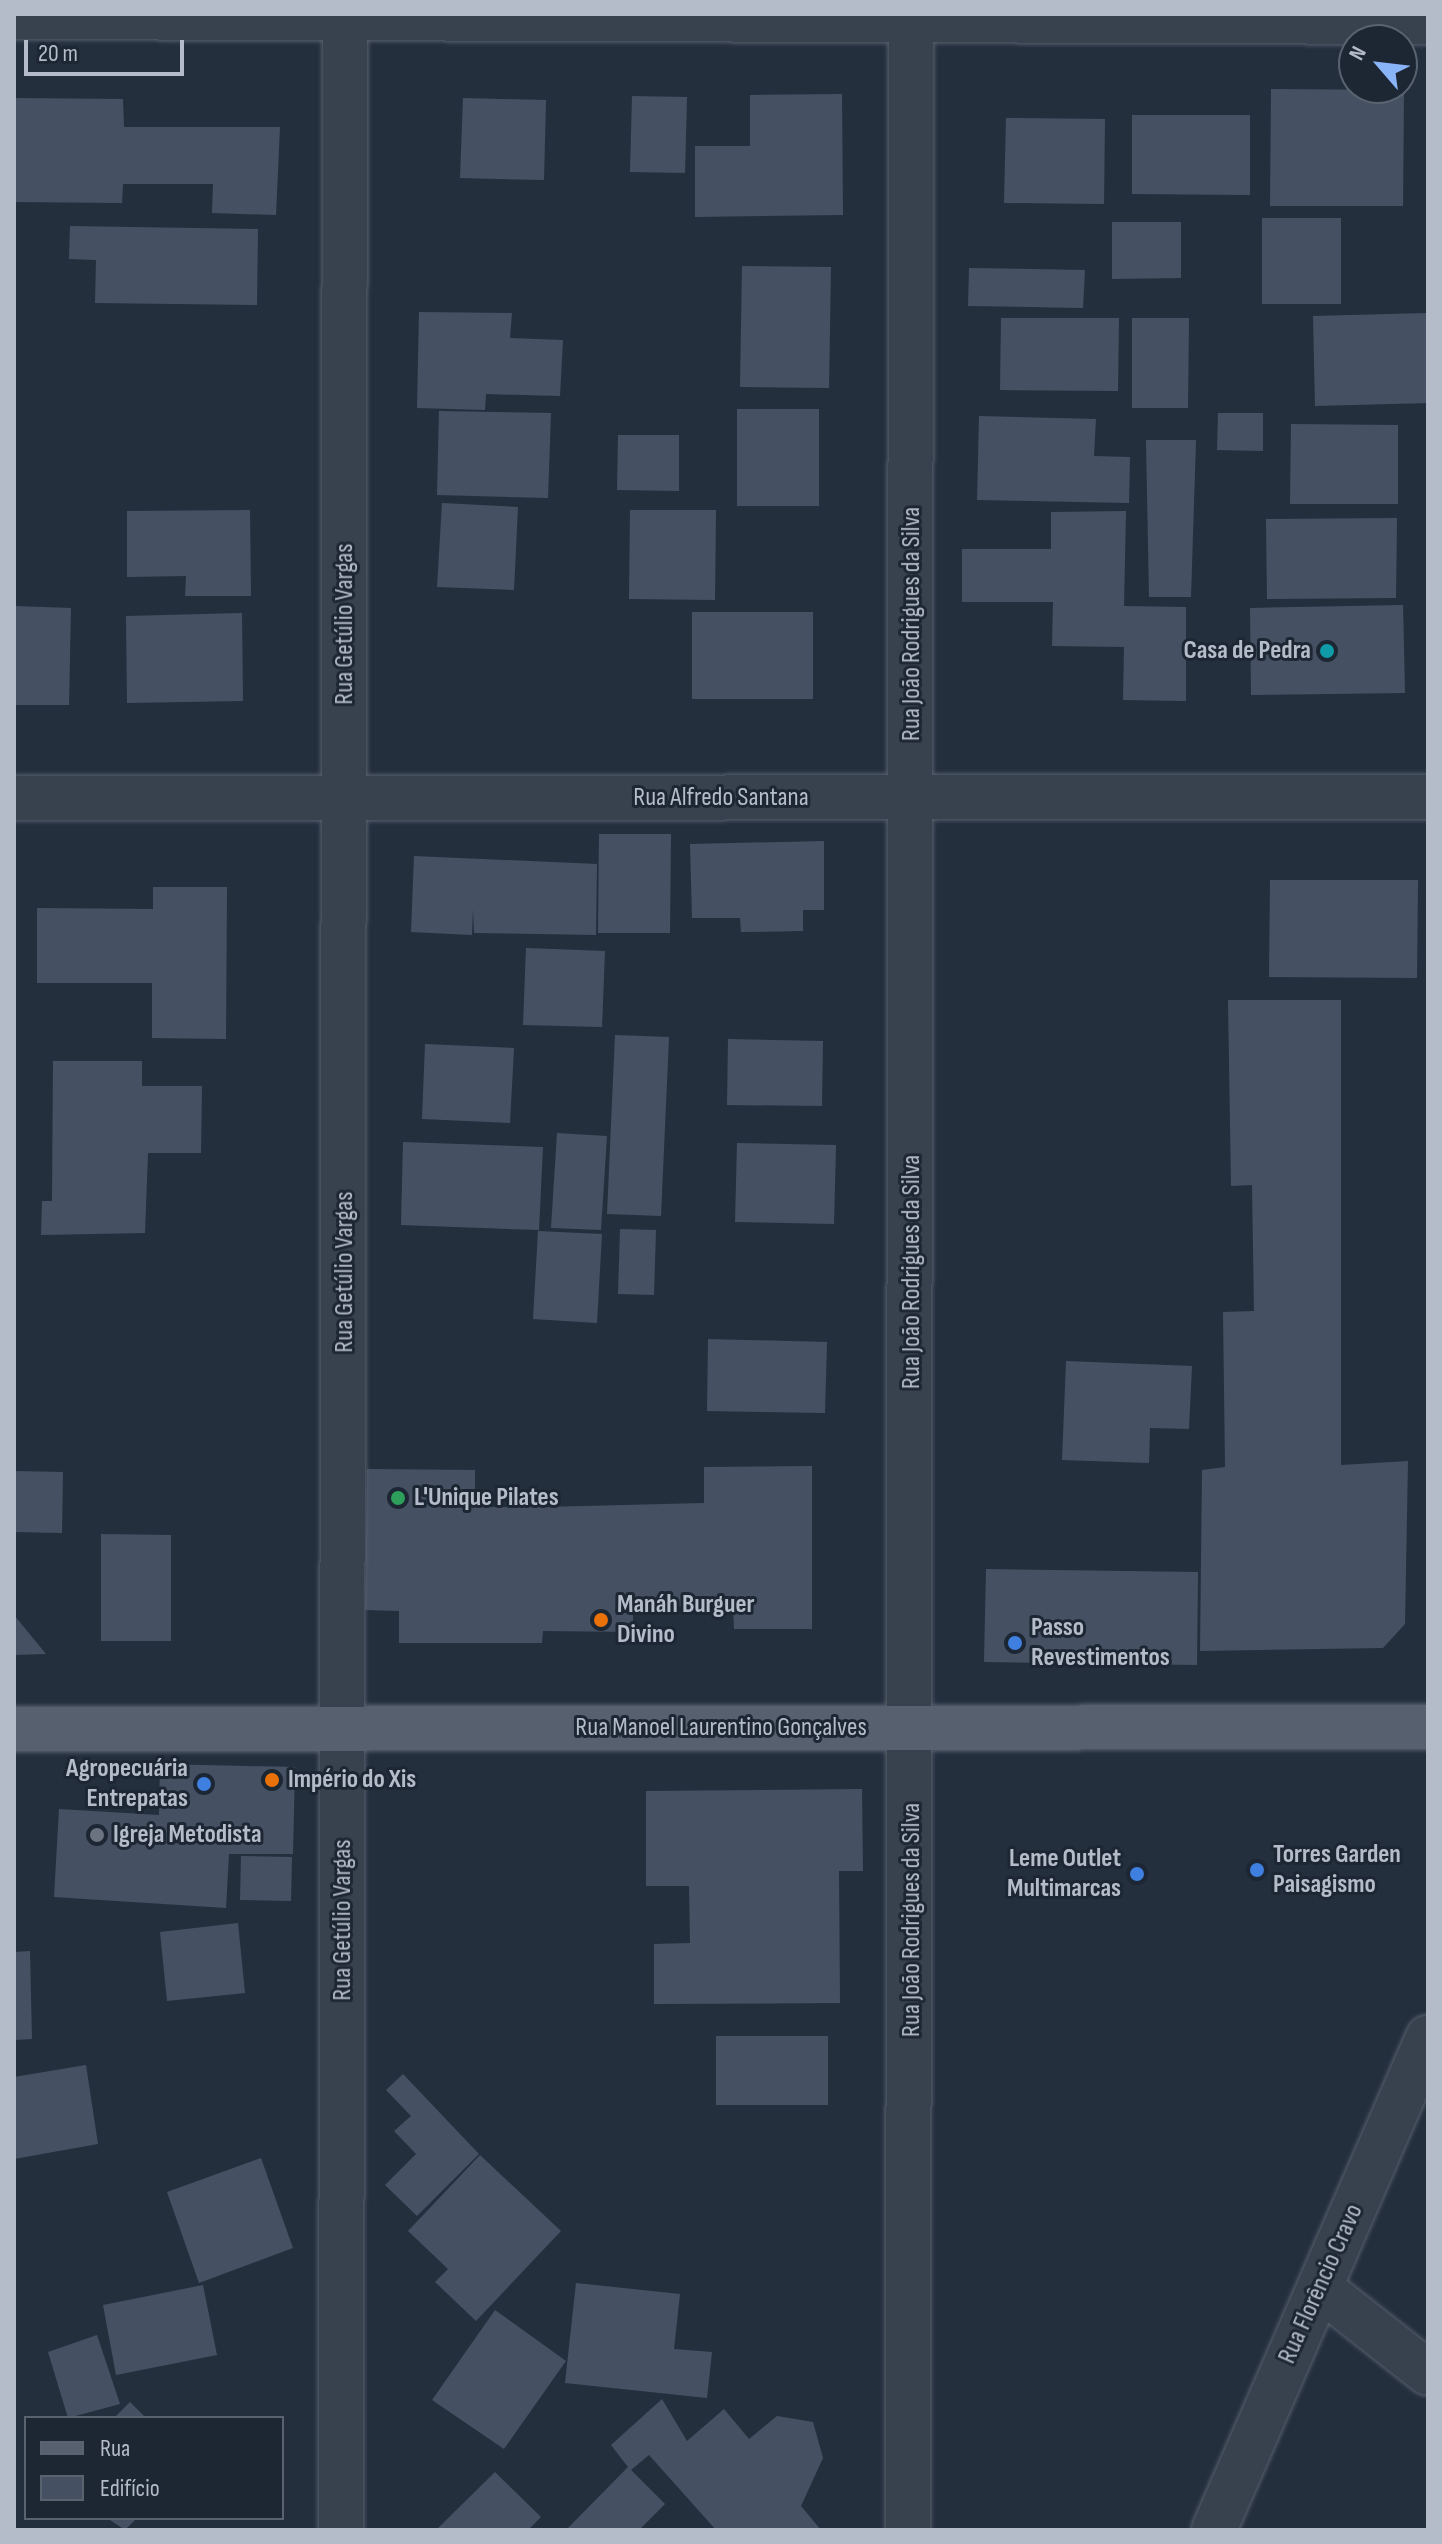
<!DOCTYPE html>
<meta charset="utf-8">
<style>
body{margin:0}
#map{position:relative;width:1442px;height:2544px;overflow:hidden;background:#242f3e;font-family:"Sofia Sans Condensed",sans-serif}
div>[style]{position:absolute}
.building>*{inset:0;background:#455162}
.roads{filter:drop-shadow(0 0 2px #565f6c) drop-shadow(0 0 2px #565f6c)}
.minor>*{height:44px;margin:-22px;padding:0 22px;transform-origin:22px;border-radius:22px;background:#38414e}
.major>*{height:44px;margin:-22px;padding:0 22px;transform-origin:22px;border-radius:22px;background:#56606e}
.dots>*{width:22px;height:22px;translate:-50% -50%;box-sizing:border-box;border:4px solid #1d2633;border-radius:50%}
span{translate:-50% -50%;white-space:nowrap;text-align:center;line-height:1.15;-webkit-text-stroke:6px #1d2633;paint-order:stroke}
.street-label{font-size:26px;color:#b4bcc9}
.poi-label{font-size:26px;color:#b4bcc9;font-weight:700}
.right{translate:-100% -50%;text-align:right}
.left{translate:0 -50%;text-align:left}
.frame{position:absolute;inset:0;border:16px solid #b4bcc9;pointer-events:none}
.legend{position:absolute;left:24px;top:2416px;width:260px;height:104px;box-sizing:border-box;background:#1d2633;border:2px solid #59626f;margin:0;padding:10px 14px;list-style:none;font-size:24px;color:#b4bcc9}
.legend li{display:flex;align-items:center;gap:16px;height:40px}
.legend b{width:40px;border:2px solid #59626f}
.north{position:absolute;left:1338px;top:24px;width:80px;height:80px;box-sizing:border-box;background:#1d2633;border:2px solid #59626f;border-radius:50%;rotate:298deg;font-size:22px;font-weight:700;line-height:32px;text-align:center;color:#b4bcc9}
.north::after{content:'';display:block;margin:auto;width:28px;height:36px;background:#8ab4f8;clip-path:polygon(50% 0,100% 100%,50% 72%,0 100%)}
.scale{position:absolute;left:24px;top:40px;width:160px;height:36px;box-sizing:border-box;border:4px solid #b4bcc9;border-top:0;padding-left:10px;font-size:24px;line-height:28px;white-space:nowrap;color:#b4bcc9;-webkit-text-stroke:6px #1d2633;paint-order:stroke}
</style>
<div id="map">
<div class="building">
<i style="clip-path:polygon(1271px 89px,1404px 90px,1403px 206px,1270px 206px)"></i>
<i style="clip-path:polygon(842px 94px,843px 215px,695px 217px,695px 146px,750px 146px,750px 95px)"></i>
<i style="clip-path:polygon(632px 96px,687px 97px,685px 173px,630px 172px)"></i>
<i style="clip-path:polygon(14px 98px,123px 99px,124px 127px,280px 127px,276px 215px,212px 213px,213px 184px,123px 184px,122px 203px,14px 202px)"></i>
<i style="clip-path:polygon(463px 98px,546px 100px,544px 180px,460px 178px)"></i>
<i style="clip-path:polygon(1132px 115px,1250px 115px,1250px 195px,1132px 194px)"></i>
<i style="clip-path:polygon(1006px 118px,1105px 119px,1104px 204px,1004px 203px)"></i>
<i style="clip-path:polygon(1262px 218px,1341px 218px,1341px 304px,1262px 304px)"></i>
<i style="clip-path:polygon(1112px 222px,1181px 222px,1181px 278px,1112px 279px)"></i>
<i style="clip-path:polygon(70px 226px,258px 229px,257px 305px,95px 303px,96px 260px,69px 259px)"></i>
<i style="clip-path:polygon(742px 266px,831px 267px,829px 388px,740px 387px)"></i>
<i style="clip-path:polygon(969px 268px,1085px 270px,1083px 308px,968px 306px)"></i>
<i style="clip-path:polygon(419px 312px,512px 313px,510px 338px,563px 340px,560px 396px,486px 394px,485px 410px,417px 408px)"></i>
<i style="clip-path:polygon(1427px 313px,1428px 403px,1315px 406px,1313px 316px)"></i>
<i style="clip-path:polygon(1001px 318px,1119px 318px,1118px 391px,1000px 390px)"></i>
<i style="clip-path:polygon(1132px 318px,1189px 318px,1188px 408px,1132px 408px)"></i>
<i style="clip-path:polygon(737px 409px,819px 409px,819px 506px,737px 506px)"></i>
<i style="clip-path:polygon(439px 411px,551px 413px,548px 498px,437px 495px)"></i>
<i style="clip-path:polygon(1218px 413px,1263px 413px,1263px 451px,1217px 450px)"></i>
<i style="clip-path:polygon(979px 416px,1096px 419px,1094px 456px,1130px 457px,1129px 503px,977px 500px)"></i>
<i style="clip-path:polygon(1291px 424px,1398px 425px,1398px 504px,1290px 504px)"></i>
<i style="clip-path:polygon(618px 435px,679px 435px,679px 491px,617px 490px)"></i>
<i style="clip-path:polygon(1146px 440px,1196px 440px,1191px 597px,1149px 597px)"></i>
<i style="clip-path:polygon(442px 503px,518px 507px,514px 590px,437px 587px)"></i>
<i style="clip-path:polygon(250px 510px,251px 596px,185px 596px,186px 576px,127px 577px,127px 511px)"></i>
<i style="clip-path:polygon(630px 510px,716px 510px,715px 600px,629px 599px)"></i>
<i style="clip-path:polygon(1126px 511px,1124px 606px,1186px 607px,1186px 701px,1123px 700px,1124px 647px,1052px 646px,1053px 602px,962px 602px,962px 549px,1051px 549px,1051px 512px)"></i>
<i style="clip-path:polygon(1397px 518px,1396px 598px,1267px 599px,1266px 519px)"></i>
<i style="clip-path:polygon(1403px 605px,1405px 693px,1251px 695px,1250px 608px)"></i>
<i style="clip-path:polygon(14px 606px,71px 608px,69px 705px,14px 705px)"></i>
<i style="clip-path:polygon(692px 612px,813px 612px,813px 699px,692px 699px)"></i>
<i style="clip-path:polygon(242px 613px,243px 701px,127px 703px,126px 616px)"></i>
<i style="clip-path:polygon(599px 834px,671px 834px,670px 933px,598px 933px)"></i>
<i style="clip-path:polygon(824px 841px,824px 910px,803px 910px,803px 931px,741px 932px,740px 918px,692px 918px,690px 844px)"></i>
<i style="clip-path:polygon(414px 856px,597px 864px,596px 935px,474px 933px,473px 909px,472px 935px,411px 932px)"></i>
<i style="clip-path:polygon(1270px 880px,1418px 880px,1417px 978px,1269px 977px)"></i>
<i style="clip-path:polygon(153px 887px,227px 887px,226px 1039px,152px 1038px,152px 983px,37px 983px,37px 908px,153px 909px)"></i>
<i style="clip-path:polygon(526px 948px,605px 951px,602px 1027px,523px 1025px)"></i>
<i style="clip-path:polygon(1228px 1000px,1341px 1000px,1341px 1465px,1408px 1461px,1405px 1624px,1383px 1648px,1200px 1651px,1202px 1470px,1225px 1467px,1223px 1312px,1254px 1311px,1252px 1185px,1231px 1186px)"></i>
<i style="clip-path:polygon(615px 1035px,669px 1037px,661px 1216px,607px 1214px)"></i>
<i style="clip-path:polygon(728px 1039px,823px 1041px,822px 1106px,727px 1105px)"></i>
<i style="clip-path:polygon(425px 1044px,514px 1048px,510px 1123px,422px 1119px)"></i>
<i style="clip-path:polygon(53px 1061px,142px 1061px,142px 1086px,202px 1086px,201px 1153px,148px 1153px,145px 1233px,41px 1235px,42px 1201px,52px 1201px)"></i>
<i style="clip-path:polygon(557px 1133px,607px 1136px,601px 1230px,551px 1228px)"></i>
<i style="clip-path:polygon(403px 1142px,543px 1147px,539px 1230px,401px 1225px)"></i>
<i style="clip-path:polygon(737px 1143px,836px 1145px,834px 1224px,735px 1222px)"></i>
<i style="clip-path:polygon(620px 1229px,656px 1230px,654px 1295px,618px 1294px)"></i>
<i style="clip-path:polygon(538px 1231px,602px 1234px,597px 1323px,533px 1319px)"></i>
<i style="clip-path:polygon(708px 1339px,827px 1342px,825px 1413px,707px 1411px)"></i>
<i style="clip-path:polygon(1066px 1361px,1192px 1366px,1189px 1429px,1150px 1428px,1149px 1463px,1062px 1460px)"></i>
<i style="clip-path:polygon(812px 1466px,812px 1629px,734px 1629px,733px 1606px,633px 1607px,633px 1632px,543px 1631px,542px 1643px,399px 1643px,399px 1611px,365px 1610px,367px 1469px,475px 1470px,475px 1507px,544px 1507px,704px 1503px,704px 1467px)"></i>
<i style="clip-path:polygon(14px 1471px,63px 1472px,62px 1533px,14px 1532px)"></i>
<i style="clip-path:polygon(101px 1534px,171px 1535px,171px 1641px,101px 1641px)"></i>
<i style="clip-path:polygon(986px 1569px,1198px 1572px,1197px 1665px,984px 1662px)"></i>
<i style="clip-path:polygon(14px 1615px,46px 1654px,14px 1655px)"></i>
<i style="clip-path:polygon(160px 1764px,295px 1767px,293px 1854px,229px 1854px,226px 1908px,54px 1897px,59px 1809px,159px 1815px)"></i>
<i style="clip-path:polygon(862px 1789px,863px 1871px,839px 1871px,840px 2003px,654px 2004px,654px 1944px,690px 1943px,689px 1886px,646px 1886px,646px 1791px)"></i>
<i style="clip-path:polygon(241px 1856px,292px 1857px,291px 1901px,240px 1900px)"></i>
<i style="clip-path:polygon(238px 1923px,245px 1993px,167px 2001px,160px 1932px)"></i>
<i style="clip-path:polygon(30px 1951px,32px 2039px,14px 2040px,14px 1952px)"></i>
<i style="clip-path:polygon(716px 2036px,828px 2036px,828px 2105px,716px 2105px)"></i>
<i style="clip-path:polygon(86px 2065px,98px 2144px,14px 2159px,14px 2077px)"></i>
<i style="clip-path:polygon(403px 2074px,479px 2154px,417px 2216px,385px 2185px,416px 2154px,394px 2131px,411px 2116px,386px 2090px)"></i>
<i style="clip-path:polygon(480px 2155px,561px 2231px,476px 2321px,435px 2282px,448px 2269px,408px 2231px)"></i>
<i style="clip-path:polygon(261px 2158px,293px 2248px,199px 2283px,167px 2192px)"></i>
<i style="clip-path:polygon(576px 2283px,680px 2294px,674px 2349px,712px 2352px,707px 2398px,565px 2383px)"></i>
<i style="clip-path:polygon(203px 2285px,217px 2355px,116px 2375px,103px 2305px)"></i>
<i style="clip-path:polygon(495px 2310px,566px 2361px,504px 2449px,432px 2400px)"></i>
<i style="clip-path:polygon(97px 2335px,120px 2404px,68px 2418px,48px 2352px)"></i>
<i style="clip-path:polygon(662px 2399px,687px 2441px,724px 2409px,749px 2439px,777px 2416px,813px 2422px,823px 2458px,801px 2506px,821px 2530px,716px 2530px,649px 2455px,631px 2470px,665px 2504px,639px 2530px,566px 2530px,628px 2467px,611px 2445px)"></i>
<i style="clip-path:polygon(130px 2402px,146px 2418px,114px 2418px)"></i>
<i style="clip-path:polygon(495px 2472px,541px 2517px,528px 2530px,436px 2530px)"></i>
<i style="clip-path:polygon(107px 2518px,137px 2518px,125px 2530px)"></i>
</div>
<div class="roads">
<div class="minor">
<i style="left:14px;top:17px;width:1414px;rotate:0.2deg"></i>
<i style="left:14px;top:798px;width:1414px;rotate:-0.04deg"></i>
<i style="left:1320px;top:2288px;width:137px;rotate:38.2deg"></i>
<i style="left:341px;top:2530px;width:2516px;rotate:-89.91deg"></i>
<i style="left:908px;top:2530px;width:2516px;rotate:-89.93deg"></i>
<i style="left:1214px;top:2530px;width:537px;rotate:-66.49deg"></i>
</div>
<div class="major">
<i style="left:14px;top:1729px;width:1414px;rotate:-0.08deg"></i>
</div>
</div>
<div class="dots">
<i style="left:1327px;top:651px;background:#0f9aa8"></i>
<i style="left:398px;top:1498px;background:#2e9e5b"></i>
<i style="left:601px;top:1620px;background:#e8710a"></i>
<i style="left:1015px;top:1643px;background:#3f7fe0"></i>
<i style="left:272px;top:1780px;background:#e8710a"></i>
<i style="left:204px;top:1784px;background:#3f7fe0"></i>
<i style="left:97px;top:1835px;background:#6b7280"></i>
<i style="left:1257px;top:1870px;background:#3f7fe0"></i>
<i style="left:1137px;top:1874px;background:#3f7fe0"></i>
</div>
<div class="street-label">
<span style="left:345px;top:624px;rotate:-90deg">Rua Getúlio Vargas</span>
<span style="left:912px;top:624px;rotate:-90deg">Rua João Rodrigues da Silva</span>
<span style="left:721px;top:798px">Rua Alfredo Santana</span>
<span style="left:345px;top:1272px;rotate:-90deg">Rua Getúlio Vargas</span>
<span style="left:912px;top:1272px;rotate:-90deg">Rua João Rodrigues da Silva</span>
<span style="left:721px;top:1728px">Rua Manoel Laurentino Gonçalves</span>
<span style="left:343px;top:1920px;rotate:-90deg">Rua Getúlio Vargas</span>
<span style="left:912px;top:1920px;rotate:-90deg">Rua João Rodrigues da Silva</span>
<span style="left:1321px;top:2284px;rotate:-66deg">Rua Florêncio Cravo</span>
</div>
<div class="poi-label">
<span class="right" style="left:1311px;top:651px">Casa de Pedra</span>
<span class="left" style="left:414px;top:1498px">L'Unique Pilates</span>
<span class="left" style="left:617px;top:1620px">Manáh Burguer<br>Divino</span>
<span class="left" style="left:1031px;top:1643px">Passo<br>Revestimentos</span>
<span class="right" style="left:188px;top:1784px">Agropecuária<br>Entrepatas</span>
<span class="left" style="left:288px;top:1780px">Império do Xis</span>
<span class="left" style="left:113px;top:1835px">Igreja Metodista</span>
<span class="left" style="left:1273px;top:1870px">Torres Garden<br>Paisagismo</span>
<span class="right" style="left:1121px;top:1874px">Leme Outlet<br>Multimarcas</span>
</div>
<div class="frame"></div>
<ul class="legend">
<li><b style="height:10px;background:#56606e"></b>Rua</li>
<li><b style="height:22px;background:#455162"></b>Edifício</li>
</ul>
<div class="north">N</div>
<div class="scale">20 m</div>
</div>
